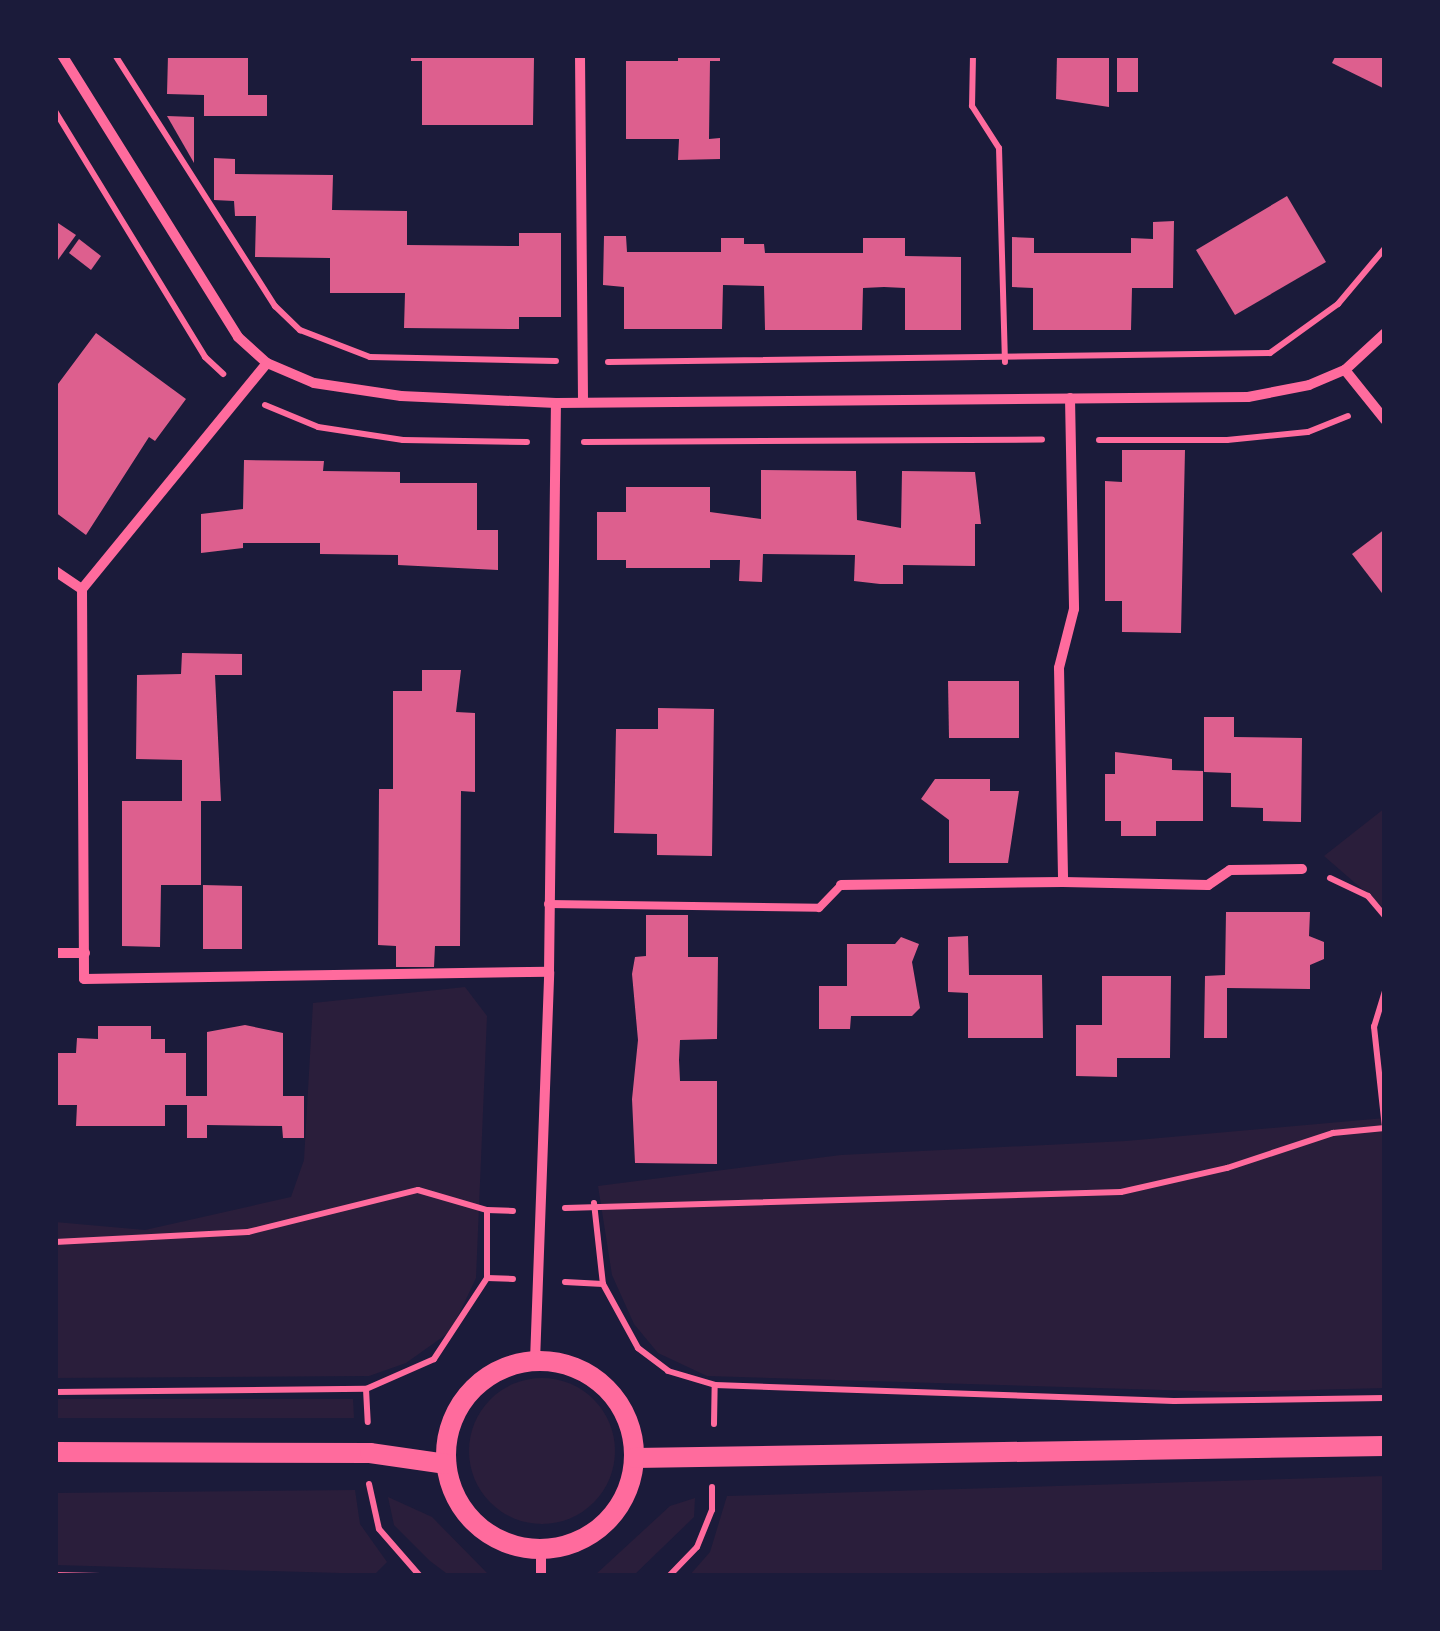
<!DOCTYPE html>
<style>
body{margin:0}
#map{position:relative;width:1440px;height:1631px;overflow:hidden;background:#1b1b3a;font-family:"DejaVu Sans",sans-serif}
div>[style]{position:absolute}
.green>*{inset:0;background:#2a1e3b}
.round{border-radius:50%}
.building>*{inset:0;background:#dd5f8e}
.path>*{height:6px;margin:-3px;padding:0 3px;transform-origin:3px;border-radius:3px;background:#ff6b9d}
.service>*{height:8px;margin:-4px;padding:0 4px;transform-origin:4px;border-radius:4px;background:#ff6b9d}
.minor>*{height:10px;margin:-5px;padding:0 5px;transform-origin:5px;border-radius:5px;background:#ff6b9d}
.secondary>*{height:20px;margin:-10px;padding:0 10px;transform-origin:10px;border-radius:10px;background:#ff6b9d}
.secondary>.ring{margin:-10px;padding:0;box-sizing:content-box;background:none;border:20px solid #ff6b9d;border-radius:50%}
span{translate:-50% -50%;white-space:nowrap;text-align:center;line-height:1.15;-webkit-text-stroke:9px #1b1b3a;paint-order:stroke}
.frame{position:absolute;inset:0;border:58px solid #1b1b3a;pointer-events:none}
</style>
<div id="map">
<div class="green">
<i style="clip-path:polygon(1385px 808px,1385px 909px,1324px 856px)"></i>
<i style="clip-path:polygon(465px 987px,487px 1016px,476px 1278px,451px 1331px,406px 1363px,369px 1376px,55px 1378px,55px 1222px,145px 1230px,291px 1197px,304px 1160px,313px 1003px)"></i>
<i style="clip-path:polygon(1385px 1118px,1385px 1388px,1228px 1392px,707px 1376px,658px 1353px,634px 1324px,612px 1275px,598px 1186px,841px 1155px,1126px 1141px)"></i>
<i class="round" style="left:469px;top:1378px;width:146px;height:146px"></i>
<i style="clip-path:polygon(55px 1399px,353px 1399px,354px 1418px,55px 1418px)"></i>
<i style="clip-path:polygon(1385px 1476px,1385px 1570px,689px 1576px,710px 1552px,727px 1496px)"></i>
<i style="clip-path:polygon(355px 1490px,360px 1524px,387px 1562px,375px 1574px,55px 1565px,55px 1493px)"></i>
<i style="clip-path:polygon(388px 1497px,432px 1517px,490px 1576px,450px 1576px,430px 1561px,394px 1525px)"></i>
<i style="clip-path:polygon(695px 1498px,694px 1517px,633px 1576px,594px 1576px,670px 1506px)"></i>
</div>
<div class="building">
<i style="clip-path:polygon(168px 55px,248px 55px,248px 95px,267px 95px,267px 116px,204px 116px,204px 95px,167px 94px)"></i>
<i style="clip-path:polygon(411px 55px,534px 58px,533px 125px,422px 125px,422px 61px,411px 61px)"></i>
<i style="clip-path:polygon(678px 55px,720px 55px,720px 61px,710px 61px,709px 139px,720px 138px,720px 159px,678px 160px,679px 139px,626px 139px,626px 61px,678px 61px)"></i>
<i style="clip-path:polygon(1057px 55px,1109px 55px,1109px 107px,1056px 99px)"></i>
<i style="clip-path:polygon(1117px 55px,1138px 55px,1138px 92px,1117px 92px)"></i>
<i style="clip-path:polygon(1336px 55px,1385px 55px,1385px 89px,1332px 63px)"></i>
<i style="clip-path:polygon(167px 116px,194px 117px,194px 163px)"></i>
<i style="clip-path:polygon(214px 158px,235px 159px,235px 174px,333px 175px,332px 210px,407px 211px,407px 245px,519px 246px,519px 233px,561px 233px,561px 317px,519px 317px,519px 329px,404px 328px,405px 293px,330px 293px,330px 258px,255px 257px,256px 216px,235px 216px,234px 201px,214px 200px)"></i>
<i style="clip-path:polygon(1287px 196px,1326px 262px,1235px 315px,1196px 250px)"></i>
<i style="clip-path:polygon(55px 221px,76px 235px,55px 264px)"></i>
<i style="clip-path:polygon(1174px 221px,1173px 288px,1132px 288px,1131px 330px,1033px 330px,1033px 288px,1012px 287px,1012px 237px,1034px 238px,1034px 253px,1131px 253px,1131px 238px,1153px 239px,1153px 222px)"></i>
<i style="clip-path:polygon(604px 236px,626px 236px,627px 252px,721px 252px,721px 238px,744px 238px,744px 244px,764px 244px,765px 253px,863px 253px,863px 238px,905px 238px,905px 256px,961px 257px,961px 330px,905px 330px,905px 288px,884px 287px,863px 288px,862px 330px,765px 330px,764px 286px,723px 285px,722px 329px,624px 329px,624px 287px,603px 285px)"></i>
<i style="clip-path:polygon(79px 239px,101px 256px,91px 270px,69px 253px)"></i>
<i style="clip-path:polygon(96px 333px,186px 399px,155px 441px,149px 437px,86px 535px,55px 512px,55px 388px)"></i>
<i style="clip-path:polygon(1122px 450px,1185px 450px,1181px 633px,1122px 632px,1122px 601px,1105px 601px,1105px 481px,1122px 482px)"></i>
<i style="clip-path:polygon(244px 460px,324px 461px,323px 471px,400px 472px,400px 483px,477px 483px,477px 530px,498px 530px,498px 570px,398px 565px,398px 555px,320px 554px,320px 543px,243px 543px,243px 548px,201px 553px,201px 514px,243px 509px)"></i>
<i style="clip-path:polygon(761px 470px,856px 471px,857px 520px,901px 528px,902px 471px,975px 472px,981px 524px,975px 524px,975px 566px,903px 565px,903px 584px,880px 584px,854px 581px,855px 555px,763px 554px,762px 582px,739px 581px,740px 560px,710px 560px,710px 568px,626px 568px,626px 560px,597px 560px,597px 512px,626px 512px,626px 487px,710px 487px,710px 512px,761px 519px)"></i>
<i style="clip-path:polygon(1385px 529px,1385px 597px,1352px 554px)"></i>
<i style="clip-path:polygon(182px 653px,242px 654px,242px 675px,215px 675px,221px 801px,201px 801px,201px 885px,161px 885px,160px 947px,122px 946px,122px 801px,182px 801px,182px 760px,136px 759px,137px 675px,181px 674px)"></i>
<i style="clip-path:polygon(422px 670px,461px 670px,456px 712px,475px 713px,475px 792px,461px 791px,460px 946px,435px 946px,434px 967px,396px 967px,396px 946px,378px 945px,379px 789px,393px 789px,393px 691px,422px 691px)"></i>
<i style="clip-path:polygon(948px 681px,1019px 681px,1019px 738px,949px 738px)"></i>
<i style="clip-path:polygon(658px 708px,714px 709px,712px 856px,657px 855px,657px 834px,614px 833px,616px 729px,658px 729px)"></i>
<i style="clip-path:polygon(1204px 717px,1234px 717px,1234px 737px,1302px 738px,1301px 822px,1263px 821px,1263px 808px,1231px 807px,1231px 773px,1204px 772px)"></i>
<i style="clip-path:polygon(1115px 752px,1172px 759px,1172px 770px,1203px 771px,1203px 821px,1156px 821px,1156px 836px,1121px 836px,1121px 821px,1105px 821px,1105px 774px,1115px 774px)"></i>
<i style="clip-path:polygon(935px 779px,990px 779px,990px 791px,1019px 791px,1008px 863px,949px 863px,949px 820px,921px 799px)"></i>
<i style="clip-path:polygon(203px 885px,242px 886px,242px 949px,203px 949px)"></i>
<i style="clip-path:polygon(1226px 912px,1310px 912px,1309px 936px,1324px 942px,1324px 959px,1310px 965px,1310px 989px,1227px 988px,1227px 1038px,1204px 1038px,1205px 976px,1225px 975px)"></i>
<i style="clip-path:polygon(646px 915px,688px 915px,688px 957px,718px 957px,717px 1039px,680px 1040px,679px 1060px,680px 1081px,717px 1081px,717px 1164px,635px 1163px,632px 1099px,638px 1040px,632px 974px,635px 957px,646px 956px)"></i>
<i style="clip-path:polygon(968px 936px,969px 975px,1042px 975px,1043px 1038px,968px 1038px,968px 993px,948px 992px,948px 937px)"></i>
<i style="clip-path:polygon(901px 937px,919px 944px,912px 962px,920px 1008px,912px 1016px,851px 1016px,850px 1029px,819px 1029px,819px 986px,847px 986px,847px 944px,895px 944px)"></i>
<i style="clip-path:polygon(1102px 976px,1171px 976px,1170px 1058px,1117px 1058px,1117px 1077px,1076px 1076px,1076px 1025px,1102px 1025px)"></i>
<i style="clip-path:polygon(245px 1025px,283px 1033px,283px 1096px,304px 1096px,304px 1138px,283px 1138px,282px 1126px,207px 1125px,207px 1138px,187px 1138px,187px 1105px,165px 1105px,165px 1126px,76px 1126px,77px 1105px,55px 1105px,55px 1053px,76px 1053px,77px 1038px,98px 1039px,98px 1026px,151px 1026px,151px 1039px,165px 1039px,165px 1053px,186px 1053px,186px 1096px,207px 1096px,207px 1032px)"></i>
</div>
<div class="path">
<i style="left:115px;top:55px;width:298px;rotate:57.5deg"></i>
<i style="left:275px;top:306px;width:35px;rotate:44deg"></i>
<i style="left:300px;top:330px;width:75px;rotate:21.1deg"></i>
<i style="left:370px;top:357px;width:186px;rotate:1.2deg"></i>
<i style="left:973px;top:55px;width:51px;rotate:91.1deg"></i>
<i style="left:972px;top:106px;width:50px;rotate:57.3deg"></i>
<i style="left:999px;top:148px;width:214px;rotate:88.4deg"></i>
<i style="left:55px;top:111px;width:288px;rotate:58.6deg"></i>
<i style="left:205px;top:357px;width:25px;rotate:43deg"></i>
<i style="left:608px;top:362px;width:662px;rotate:-0.78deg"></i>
<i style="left:1270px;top:353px;width:84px;rotate:-35.8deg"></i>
<i style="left:1338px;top:304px;width:73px;rotate:-50deg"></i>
<i style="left:265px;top:405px;width:57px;rotate:22.5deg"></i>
<i style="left:318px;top:427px;width:86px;rotate:8.7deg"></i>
<i style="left:403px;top:440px;width:124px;rotate:0.9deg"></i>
<i style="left:1099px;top:440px;width:128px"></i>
<i style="left:1227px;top:440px;width:81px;rotate:-5.6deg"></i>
<i style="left:1308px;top:432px;width:43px;rotate:-21.8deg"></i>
<i style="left:584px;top:442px;width:458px;rotate:-0.3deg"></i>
<i style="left:1330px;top:878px;width:42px;rotate:25.3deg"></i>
<i style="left:1368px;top:896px;width:26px;rotate:50deg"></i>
<i style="left:1385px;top:1128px;width:102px;rotate:-96.2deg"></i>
<i style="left:1374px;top:1027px;width:37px;rotate:-73deg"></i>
<i style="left:594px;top:1203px;width:81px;rotate:83.7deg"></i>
<i style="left:565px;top:1208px;width:556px;rotate:-1.65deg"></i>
<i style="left:1121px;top:1192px;width:109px;rotate:-12.8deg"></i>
<i style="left:1227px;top:1168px;width:112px;rotate:-18.3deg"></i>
<i style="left:1333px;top:1133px;width:52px;rotate:-5.5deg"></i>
<i style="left:55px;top:1242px;width:193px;rotate:-3deg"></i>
<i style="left:248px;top:1232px;width:175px;rotate:-13.9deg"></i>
<i style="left:418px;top:1190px;width:72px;rotate:16.2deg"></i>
<i style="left:487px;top:1278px;width:68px;rotate:-90deg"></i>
<i style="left:487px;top:1210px;width:26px;rotate:2deg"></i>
<i style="left:565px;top:1282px;width:38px;rotate:3deg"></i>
<i style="left:603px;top:1284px;width:73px;rotate:61.3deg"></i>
<i style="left:638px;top:1348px;width:38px;rotate:37deg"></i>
<i style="left:668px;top:1371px;width:49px;rotate:16.6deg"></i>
<i style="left:715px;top:1385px;width:459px;rotate:2deg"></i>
<i style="left:1174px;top:1401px;width:211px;rotate:-0.8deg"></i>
<i style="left:366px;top:1389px;width:33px;rotate:87deg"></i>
<i style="left:55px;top:1392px;width:311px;rotate:-0.6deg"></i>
<i style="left:366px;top:1389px;width:74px;rotate:-23.8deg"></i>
<i style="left:434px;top:1359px;width:97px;rotate:-56.8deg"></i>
<i style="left:487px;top:1278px;width:26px;rotate:2deg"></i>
<i style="left:714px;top:1424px;width:39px;rotate:-89deg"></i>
<i style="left:369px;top:1484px;width:46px;rotate:77.5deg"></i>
<i style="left:379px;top:1529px;width:62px;rotate:48.9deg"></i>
<i style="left:55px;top:1575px;width:45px;rotate:1.3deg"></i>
<i style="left:669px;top:1576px;width:40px;rotate:-46deg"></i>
<i style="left:697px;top:1547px;width:40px;rotate:-68deg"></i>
<i style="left:712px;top:1510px;width:23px;rotate:-90deg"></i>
</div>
<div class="service">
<i style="left:548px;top:904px;width:271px;rotate:0.8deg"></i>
<i style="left:819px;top:908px;width:32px;rotate:-46deg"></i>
</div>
<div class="minor">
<i style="left:62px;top:55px;width:332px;rotate:58deg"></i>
<i style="left:238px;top:337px;width:39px;rotate:42deg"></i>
<i style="left:267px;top:363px;width:51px;rotate:23.1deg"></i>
<i style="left:314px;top:383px;width:88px;rotate:8.5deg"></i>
<i style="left:401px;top:396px;width:155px;rotate:2.6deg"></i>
<i style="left:556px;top:403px;width:692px;rotate:-0.5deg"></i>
<i style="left:1248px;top:397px;width:62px;rotate:-11.1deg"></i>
<i style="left:1309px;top:385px;width:39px;rotate:-23deg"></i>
<i style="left:1345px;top:370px;width:54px;rotate:-42.8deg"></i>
<i style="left:580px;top:55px;width:347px;rotate:89.5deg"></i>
<i style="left:267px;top:363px;width:292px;rotate:129.3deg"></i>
<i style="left:82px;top:589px;width:390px;rotate:89.7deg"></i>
<i style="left:84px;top:979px;width:465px;rotate:-0.9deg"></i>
<i style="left:1345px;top:370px;width:64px;rotate:51.3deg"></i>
<i style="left:1070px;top:398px;width:211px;rotate:88.9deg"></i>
<i style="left:1074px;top:609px;width:61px;rotate:104.3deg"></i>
<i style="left:1059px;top:668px;width:214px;rotate:88.9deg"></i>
<i style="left:1063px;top:882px;width:145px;rotate:1.2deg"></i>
<i style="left:1208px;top:885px;width:27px;rotate:-34deg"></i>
<i style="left:1230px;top:870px;width:72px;rotate:-0.8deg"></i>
<i style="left:55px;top:571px;width:32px;rotate:34deg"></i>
<i style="left:841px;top:885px;width:222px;rotate:-0.8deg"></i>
<i style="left:55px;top:953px;width:30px"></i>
<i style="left:535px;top:1361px;width:389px;rotate:-87.9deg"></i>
<i style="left:549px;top:972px;width:569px;rotate:-89.3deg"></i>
<i style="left:541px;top:1576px;width:26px;rotate:-90deg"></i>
</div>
<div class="secondary">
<i class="ring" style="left:446px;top:1361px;width:168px;height:168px"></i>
<i style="left:55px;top:1452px;width:315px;rotate:0.2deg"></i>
<i style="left:370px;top:1453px;width:77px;rotate:8.2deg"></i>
<i style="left:635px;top:1458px;width:750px;rotate:-0.92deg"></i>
</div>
<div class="frame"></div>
</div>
